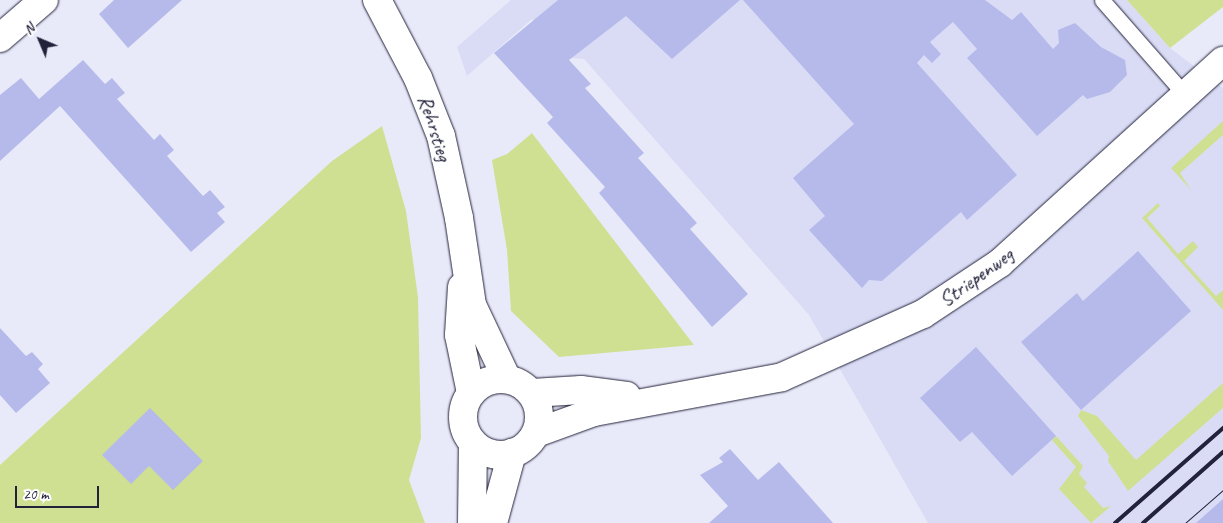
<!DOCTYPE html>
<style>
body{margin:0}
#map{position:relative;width:1223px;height:523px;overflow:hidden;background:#e9eaf9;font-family:Caveat,sans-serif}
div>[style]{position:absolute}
.built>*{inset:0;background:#dadcf5}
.green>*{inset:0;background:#d0e093}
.building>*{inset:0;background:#b6baeb}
.roads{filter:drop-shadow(0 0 1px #22223b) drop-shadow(0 0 1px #22223b)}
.lane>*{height:15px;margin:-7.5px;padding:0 7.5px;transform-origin:7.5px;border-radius:7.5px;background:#fff}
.street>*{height:28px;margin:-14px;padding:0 14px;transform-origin:14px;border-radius:14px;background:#fff}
.secondary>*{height:28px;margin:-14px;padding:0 14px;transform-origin:14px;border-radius:14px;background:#fff}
.secondary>.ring{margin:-14px;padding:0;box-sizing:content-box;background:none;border:28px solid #fff;border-radius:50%}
.tram>*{height:1px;margin:-0.5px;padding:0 0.5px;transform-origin:0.5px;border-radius:0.5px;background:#22223b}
.rail>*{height:4px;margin:-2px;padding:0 2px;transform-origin:2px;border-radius:2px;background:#22223b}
span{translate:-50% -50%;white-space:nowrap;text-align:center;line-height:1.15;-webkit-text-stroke:4px #fff;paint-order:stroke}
.street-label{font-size:21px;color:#22223b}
.north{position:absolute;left:15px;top:15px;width:50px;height:50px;-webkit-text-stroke:4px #fff;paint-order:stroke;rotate:315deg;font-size:14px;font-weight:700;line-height:20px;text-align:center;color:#22223b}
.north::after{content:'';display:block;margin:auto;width:18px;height:22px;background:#22223b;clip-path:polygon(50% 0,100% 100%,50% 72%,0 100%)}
.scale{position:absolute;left:15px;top:486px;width:84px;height:22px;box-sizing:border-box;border:2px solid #22223b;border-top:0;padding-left:6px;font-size:15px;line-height:18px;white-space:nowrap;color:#22223b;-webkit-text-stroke:4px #fff;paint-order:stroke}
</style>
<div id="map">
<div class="built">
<i style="clip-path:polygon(511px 0,1127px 0,1170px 48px,1223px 88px,1223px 396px,1128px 490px,1223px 408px,1223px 523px,928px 523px,809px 315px,584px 59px,572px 58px,532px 19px,467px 76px,457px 47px)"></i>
</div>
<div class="green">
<i style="clip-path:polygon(1127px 0,1223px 0,1223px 7px,1170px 48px)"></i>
<i style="clip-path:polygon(1223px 121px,1223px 135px,1180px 173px,1191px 190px,1171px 168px)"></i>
<i style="clip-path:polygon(382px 126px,406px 211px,418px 297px,421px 438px,409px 480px,425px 523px,0 523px,0 465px,332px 161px)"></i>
<i style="clip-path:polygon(532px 133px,694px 345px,559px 357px,511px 311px,507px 250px,492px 160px,507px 154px)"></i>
<i style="clip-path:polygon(1158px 203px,1160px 206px,1147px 218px,1178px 254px,1193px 241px,1198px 247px,1184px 261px,1216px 296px,1223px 290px,1223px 310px,1142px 218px)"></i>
<i style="clip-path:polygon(1223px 383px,1223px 408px,1128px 491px,1108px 461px,1109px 456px,1078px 416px,1081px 410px,1097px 416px,1136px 460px)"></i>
<i style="clip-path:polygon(1056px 436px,1083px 466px,1079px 474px,1087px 483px,1084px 487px,1103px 508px,1111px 506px,1091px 523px,1059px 489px,1076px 467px,1052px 440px)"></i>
</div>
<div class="building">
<i style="clip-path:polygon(114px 0,182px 0,128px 48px,99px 14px)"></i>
<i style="clip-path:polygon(558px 0,740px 0,672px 59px,626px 16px,569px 60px,591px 84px,585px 88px,644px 153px,638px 158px,697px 223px,690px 229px,748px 294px,712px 327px,599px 193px,605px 187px,547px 123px,553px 117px,494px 53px)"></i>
<i style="clip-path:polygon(743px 0,985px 0,1012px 20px,1021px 12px,1053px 49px,1059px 43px,1058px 30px,1075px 23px,1101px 47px,1125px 60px,1127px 75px,1110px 92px,1087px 99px,1083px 95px,1037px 136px,967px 58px,977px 49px,953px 22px,930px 42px,941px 54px,932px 63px,924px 55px,917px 63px,1017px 175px,967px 220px,961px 212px,882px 281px,869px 280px,862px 288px,809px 230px,825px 216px,793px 178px,854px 124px)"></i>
<i style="clip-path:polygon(83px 60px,105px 84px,112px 78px,125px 93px,117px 99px,154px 140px,160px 134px,174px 150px,167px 156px,203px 196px,210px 190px,225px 207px,217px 213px,225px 222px,191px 252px,60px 106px,0 161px,0 95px,21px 78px,39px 99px)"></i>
<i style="clip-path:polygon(1138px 251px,1191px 311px,1081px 410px,1021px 342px,1077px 293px,1083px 301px)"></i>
<i style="clip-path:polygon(0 328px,26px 356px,32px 352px,43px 364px,38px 369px,50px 383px,16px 413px,0 395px)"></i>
<i style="clip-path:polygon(976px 347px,1056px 436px,1012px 476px,972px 432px,960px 442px,920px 398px)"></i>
<i style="clip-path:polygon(150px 408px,203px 461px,173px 490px,149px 466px,131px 484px,102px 455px)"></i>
<i style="clip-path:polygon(730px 449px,758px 480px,779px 462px,833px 523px,709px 523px,728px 506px,700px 475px,723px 462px,719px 458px)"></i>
<i style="clip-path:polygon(1223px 499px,1223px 523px,1196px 523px)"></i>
</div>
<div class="roads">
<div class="lane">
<i style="left:1102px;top:0;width:129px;rotate:48.8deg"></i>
</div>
<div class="street">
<i style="left:0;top:38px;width:58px;rotate:-40.8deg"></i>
<i style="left:532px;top:393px;width:49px;rotate:-3.5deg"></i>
<i style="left:581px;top:390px;width:46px;rotate:7.4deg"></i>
<i style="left:536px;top:433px;width:62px;rotate:-19.9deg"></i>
<i style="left:594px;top:412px;width:191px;rotate:-10.5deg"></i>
<i style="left:782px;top:377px;width:154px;rotate:-24.1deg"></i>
<i style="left:923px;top:314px;width:92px;rotate:-33.5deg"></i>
<i style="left:1000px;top:263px;width:301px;rotate:-42.2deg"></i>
</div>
<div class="secondary">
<i style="left:377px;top:0;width:88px;rotate:62.3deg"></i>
<i style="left:418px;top:78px;width:62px;rotate:68.4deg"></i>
<i style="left:441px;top:136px;width:84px;rotate:77.6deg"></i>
<i style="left:459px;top:218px;width:88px;rotate:81.5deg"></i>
<i style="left:472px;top:305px;width:82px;rotate:64.7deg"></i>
<i style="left:462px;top:287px;width:48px;rotate:93.6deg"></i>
<i style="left:459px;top:335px;width:59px;rotate:78.3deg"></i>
<i class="ring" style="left:463px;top:379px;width:48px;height:48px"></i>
<i style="left:472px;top:523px;width:80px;rotate:-89.3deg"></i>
<i style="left:493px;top:523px;width:73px;rotate:-74.8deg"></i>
</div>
</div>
<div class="tram">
<i style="left:1185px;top:523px;width:50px;rotate:-41deg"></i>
</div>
<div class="rail">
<i style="left:1115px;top:523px;width:144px;rotate:-41.3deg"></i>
<i style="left:1143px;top:523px;width:107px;rotate:-41.6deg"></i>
</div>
<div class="street-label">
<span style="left:435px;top:128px;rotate:72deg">Rehrstieg</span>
<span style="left:976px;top:277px;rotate:-36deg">Striepenweg</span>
</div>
<div class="north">N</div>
<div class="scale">20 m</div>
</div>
